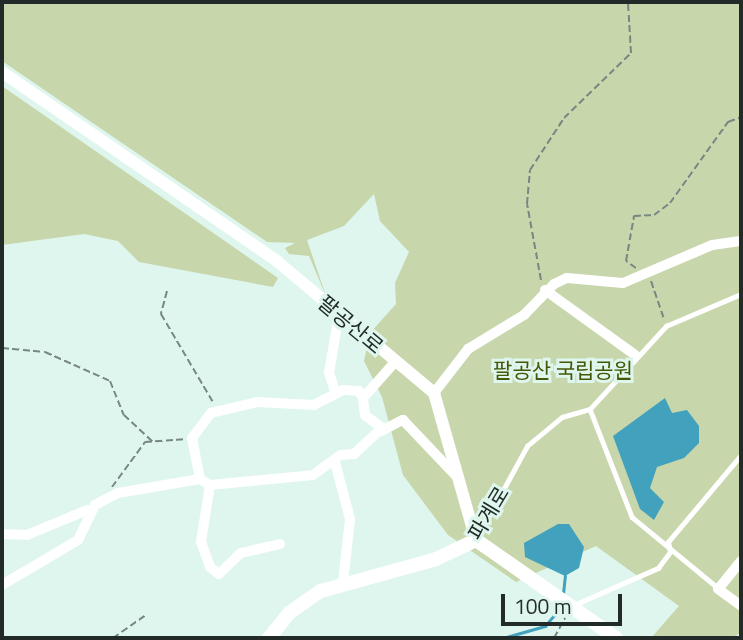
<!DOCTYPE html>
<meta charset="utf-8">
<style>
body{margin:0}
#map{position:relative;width:743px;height:640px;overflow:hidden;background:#def6ed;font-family:"Titillium Web","Noto Sans KR",sans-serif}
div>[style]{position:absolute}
.green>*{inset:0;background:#c8d6ab}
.water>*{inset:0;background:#42a1bd}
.stream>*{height:2.5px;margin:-1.25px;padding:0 1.25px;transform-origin:1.25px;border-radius:1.25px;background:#42a1bd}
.path>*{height:2px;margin-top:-1px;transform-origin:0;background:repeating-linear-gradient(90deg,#778781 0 7px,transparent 0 10.5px)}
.service>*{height:4.5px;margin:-2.25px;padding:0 2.25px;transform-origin:2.25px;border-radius:2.25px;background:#fff}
.minor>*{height:10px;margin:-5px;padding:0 5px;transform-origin:5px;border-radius:5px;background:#fff}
.tertiary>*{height:12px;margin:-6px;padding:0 6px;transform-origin:6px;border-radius:6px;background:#fff}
.secondary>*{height:14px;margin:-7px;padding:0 7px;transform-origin:7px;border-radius:7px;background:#fff}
span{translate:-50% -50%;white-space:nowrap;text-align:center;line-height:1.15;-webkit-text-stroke:6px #def6ed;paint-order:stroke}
.street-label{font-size:21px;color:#222b28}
.park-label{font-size:21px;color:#465806}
.frame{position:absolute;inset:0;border:4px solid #222b28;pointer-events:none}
.scale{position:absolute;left:501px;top:594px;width:121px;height:32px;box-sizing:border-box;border:4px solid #222b28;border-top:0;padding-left:9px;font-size:21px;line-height:24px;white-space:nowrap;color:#222b28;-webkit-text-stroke:5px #def6ed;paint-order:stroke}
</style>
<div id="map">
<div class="green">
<i style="clip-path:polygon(2px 2px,741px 2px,741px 632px,733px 638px,651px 638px,679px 606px,596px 546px,516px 582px,448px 535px,403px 475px,382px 397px,364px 361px,370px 333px,396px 304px,395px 283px,409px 252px,380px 221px,374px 194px,344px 226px,307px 240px,326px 296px,309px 256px,289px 254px,285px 248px,295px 243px,267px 242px,2px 61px)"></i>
<i style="clip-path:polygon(2px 86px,278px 278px,273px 287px,139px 262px,118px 241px,84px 234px,2px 245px)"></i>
</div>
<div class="water">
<i style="clip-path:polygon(665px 398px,672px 413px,687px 410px,699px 426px,699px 443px,684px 458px,657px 467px,650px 488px,664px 502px,654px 520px,640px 509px,613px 436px)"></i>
<i style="clip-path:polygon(558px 524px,569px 524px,584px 547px,579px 568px,565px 576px,525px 557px,524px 543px)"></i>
</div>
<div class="stream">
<i style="left:563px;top:594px;width:18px;rotate:-84deg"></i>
<i style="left:503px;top:638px;width:44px;rotate:-15.9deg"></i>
<i style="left:545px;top:626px;width:25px;rotate:-50deg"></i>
</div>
<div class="path">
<i style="left:636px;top:268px;width:12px;rotate:-145deg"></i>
<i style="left:626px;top:261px;width:46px;rotate:-79.9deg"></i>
<i style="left:634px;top:216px;width:20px;rotate:-3deg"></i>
<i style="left:654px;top:215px;width:20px;rotate:-37deg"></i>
<i style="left:670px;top:203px;width:100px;rotate:-54.4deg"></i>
<i style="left:728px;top:122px;width:14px;rotate:-21deg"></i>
<i style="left:541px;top:280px;width:77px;rotate:-100.4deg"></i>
<i style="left:527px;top:204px;width:34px;rotate:-85deg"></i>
<i style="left:530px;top:170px;width:62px;rotate:-56.8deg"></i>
<i style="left:564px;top:118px;width:93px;rotate:-44.1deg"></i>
<i style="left:631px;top:53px;width:51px;rotate:-93.4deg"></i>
<i style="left:651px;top:281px;width:40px;rotate:71.1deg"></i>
<i style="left:167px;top:291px;width:24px;rotate:105deg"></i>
<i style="left:161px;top:314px;width:104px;rotate:59.5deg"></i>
<i style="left:2px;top:348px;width:43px;rotate:5.3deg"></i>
<i style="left:45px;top:352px;width:71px;rotate:24deg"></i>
<i style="left:110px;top:381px;width:37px;rotate:68deg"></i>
<i style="left:124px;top:415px;width:41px;rotate:43deg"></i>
<i style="left:112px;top:487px;width:56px;rotate:-53.7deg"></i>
<i style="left:145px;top:442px;width:39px;rotate:-4deg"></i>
<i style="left:113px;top:638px;width:39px;rotate:-35deg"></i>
<i style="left:488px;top:638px;width:5px"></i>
<i style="left:554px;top:638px;width:23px;rotate:-61deg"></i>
</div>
<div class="service">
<i style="left:590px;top:409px;width:116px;rotate:68.7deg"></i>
<i style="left:632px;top:517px;width:110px;rotate:39.5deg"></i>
<i style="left:478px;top:536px;width:102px;rotate:-61.4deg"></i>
<i style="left:527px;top:446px;width:45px;rotate:-39.6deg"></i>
<i style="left:562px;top:417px;width:29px;rotate:-16deg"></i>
<i style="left:590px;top:409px;width:113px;rotate:-47.5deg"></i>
<i style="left:666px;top:326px;width:82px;rotate:-23.1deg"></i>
<i style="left:576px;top:604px;width:90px;rotate:-23.7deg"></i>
<i style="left:658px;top:568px;width:20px;rotate:-53deg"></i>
<i style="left:670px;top:552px;width:10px;rotate:-101deg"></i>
<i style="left:668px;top:542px;width:114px;rotate:-50deg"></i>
</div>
<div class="minor">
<i style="left:545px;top:290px;width:111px;rotate:35.8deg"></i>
<i style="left:335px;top:391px;width:19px;rotate:-108deg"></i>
<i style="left:329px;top:373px;width:60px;rotate:-80.4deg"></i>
<i style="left:434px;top:393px;width:56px;rotate:-52.3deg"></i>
<i style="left:468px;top:349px;width:66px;rotate:-31.3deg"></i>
<i style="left:524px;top:315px;width:43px;rotate:-45.9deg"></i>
<i style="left:554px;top:284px;width:14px;rotate:-25deg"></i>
<i style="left:567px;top:278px;width:56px;rotate:5.1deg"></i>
<i style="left:623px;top:283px;width:97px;rotate:-23.1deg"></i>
<i style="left:712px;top:245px;width:29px;rotate:-8deg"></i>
<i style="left:363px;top:398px;width:8px;rotate:-120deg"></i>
<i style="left:359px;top:391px;width:16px;rotate:-176deg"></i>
<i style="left:343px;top:390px;width:33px;rotate:153deg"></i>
<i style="left:314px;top:405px;width:57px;rotate:-177deg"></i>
<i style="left:257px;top:402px;width:47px;rotate:166.6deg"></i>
<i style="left:211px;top:413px;width:31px;rotate:127deg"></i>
<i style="left:192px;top:438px;width:42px;rotate:79deg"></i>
<i style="left:200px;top:479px;width:12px;rotate:31deg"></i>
<i style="left:210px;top:485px;width:103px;rotate:-5.5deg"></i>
<i style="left:313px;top:475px;width:34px;rotate:-36deg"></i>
<i style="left:341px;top:455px;width:13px;rotate:-4deg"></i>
<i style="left:354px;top:454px;width:38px;rotate:-43deg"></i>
<i style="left:382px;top:428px;width:21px;rotate:-143deg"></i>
<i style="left:365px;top:415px;width:17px;rotate:-97deg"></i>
<i style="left:363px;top:398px;width:50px;rotate:-48.3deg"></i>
<i style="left:381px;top:431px;width:25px;rotate:-27deg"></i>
<i style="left:403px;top:420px;width:79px;rotate:46.5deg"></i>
<i style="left:335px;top:462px;width:59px;rotate:75.3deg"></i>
<i style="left:350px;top:519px;width:63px;rotate:96.3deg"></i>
<i style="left:210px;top:485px;width:58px;rotate:99deg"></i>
<i style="left:201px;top:542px;width:27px;rotate:70deg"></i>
<i style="left:210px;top:567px;width:11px;rotate:38deg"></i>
<i style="left:219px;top:574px;width:30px;rotate:-44deg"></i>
<i style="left:241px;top:553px;width:40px;rotate:-13deg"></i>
<i style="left:2px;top:534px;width:25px;rotate:2deg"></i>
<i style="left:27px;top:535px;width:65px;rotate:-22.6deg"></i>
<i style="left:741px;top:561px;width:36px;rotate:129deg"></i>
<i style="left:718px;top:589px;width:29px;rotate:36deg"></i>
<i style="left:2px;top:585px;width:88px;rotate:-30.6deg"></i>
<i style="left:78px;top:540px;width:39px;rotate:-64deg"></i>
<i style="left:95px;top:505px;width:26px;rotate:-28deg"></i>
<i style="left:118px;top:493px;width:83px;rotate:-9.7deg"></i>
</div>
<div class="tertiary">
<i style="left:2px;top:72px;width:335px;rotate:34.5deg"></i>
<i style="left:278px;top:262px;width:204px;rotate:40deg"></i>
<i style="left:434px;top:393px;width:153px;rotate:74.1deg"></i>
</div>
<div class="secondary">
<i style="left:269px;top:638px;width:32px;rotate:-51deg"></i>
<i style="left:289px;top:613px;width:39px;rotate:-35deg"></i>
<i style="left:321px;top:591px;width:119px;rotate:-15.5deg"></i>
<i style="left:436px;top:559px;width:44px;rotate:-25.4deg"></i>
<i style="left:476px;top:540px;width:171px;rotate:35deg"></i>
</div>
<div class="street-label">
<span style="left:351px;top:324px;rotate:40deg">팔공산로</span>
<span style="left:488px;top:513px;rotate:-59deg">파계로</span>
</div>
<div class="park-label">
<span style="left:563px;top:370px">팔공산 국립공원</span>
</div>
<div class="frame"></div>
<div class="scale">100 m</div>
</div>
